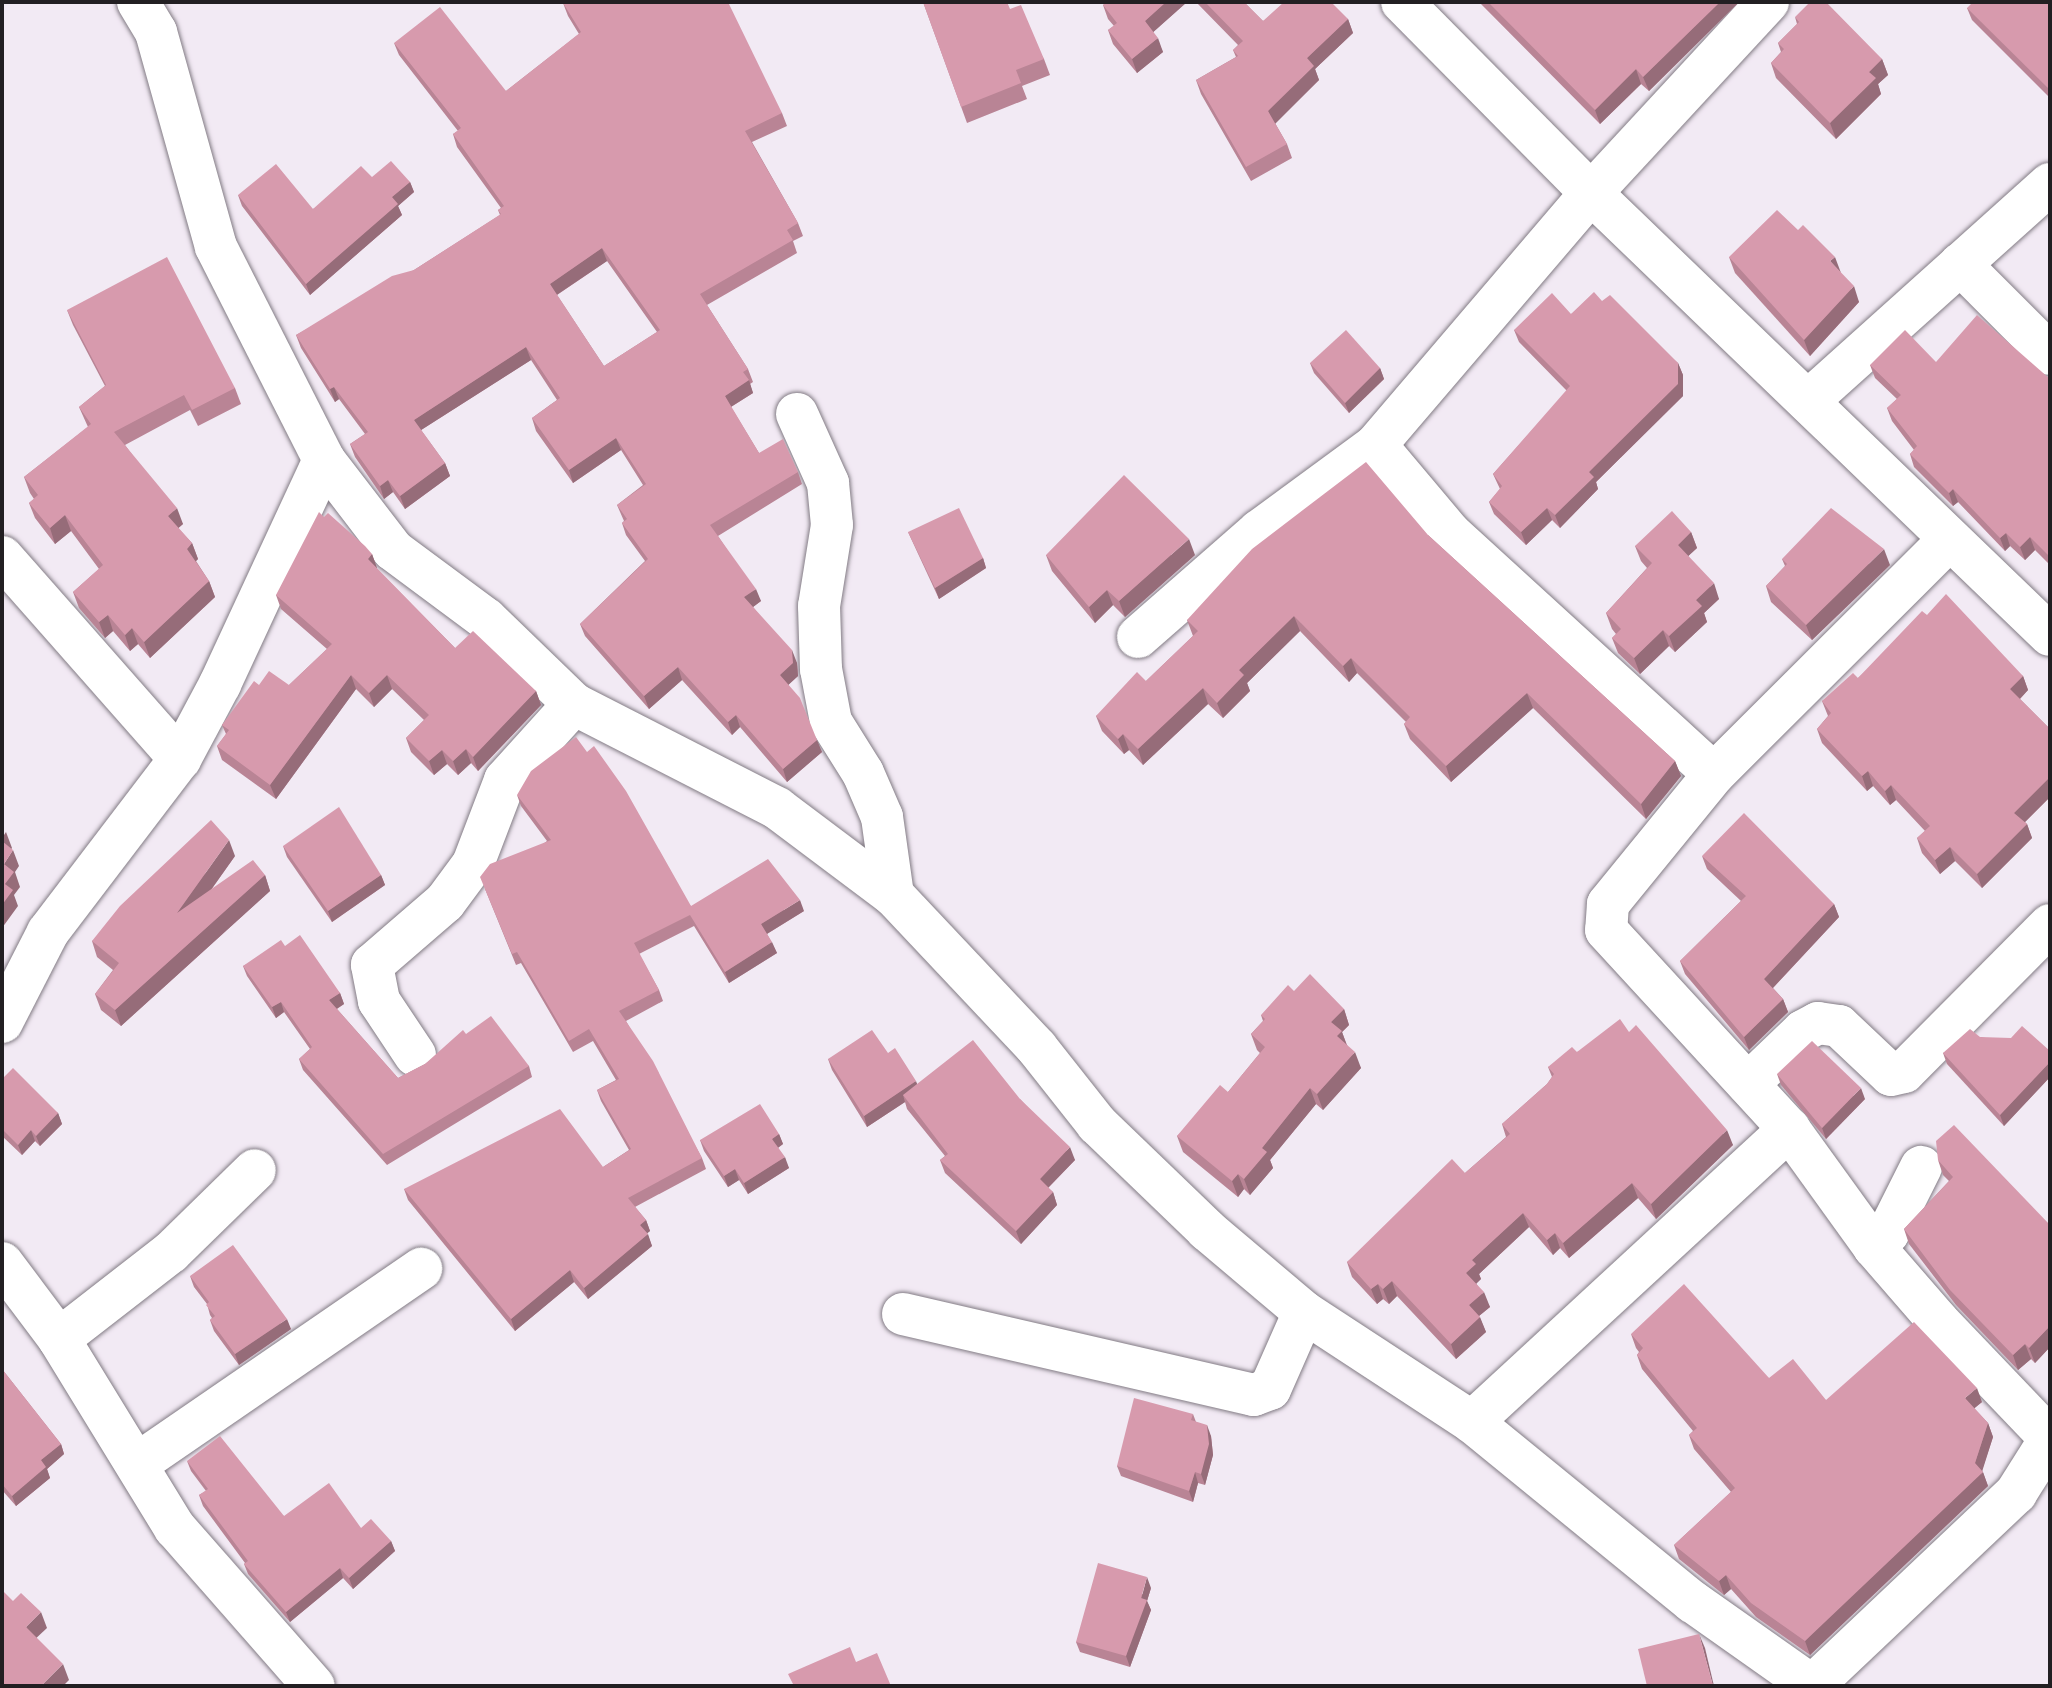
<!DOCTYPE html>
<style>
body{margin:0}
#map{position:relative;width:2052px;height:1688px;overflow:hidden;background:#f2eaf4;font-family:Roboto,sans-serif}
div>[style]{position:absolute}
.roads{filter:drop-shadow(0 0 2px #827b84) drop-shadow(0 0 2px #827b84)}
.minor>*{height:42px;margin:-21px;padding:0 21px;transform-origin:21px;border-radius:21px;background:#fff}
.wall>*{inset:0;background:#b98495}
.shaded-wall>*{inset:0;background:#966c79}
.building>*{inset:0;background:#d79aad}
span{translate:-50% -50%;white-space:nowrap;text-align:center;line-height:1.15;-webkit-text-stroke:7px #f2eaf4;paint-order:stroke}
.frame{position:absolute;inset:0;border:4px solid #221f22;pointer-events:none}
</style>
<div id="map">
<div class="roads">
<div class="minor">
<i style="left:138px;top:2px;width:35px;rotate:59deg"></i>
<i style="left:156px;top:32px;width:223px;rotate:74.4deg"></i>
<i style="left:216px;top:247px;width:239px;rotate:63.1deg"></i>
<i style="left:324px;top:460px;width:113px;rotate:52.5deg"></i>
<i style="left:393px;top:550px;width:116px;rotate:36.6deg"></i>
<i style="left:486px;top:619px;width:122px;rotate:44deg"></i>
<i style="left:574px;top:704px;width:228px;rotate:27.1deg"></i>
<i style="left:777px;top:808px;width:145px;rotate:36.9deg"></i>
<i style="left:893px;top:895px;width:210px;rotate:46.7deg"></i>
<i style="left:1037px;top:1048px;width:97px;rotate:51.7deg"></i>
<i style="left:1097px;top:1124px;width:153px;rotate:43.9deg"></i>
<i style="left:1207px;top:1230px;width:127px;rotate:40.2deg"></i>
<i style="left:1304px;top:1312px;width:201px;rotate:33.2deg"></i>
<i style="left:1472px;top:1422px;width:285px;rotate:39.2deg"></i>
<i style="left:1693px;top:1602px;width:146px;rotate:35.2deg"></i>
<i style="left:1402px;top:2px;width:269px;rotate:45.3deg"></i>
<i style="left:1591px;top:193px;width:637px;rotate:43.92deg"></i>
<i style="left:1768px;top:2px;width:260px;rotate:132.8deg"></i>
<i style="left:1591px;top:193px;width:331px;rotate:130.5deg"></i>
<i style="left:1376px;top:445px;width:115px;rotate:49.9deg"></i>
<i style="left:1450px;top:533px;width:357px;rotate:42.4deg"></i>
<i style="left:1714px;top:774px;width:332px;rotate:-44.9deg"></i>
<i style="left:1960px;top:264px;width:127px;rotate:45deg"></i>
<i style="left:1808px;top:401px;width:325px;rotate:-41.9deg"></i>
<i style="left:797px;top:414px;width:76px;rotate:65.8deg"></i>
<i style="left:828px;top:483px;width:42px;rotate:84.6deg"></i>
<i style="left:832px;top:525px;width:82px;rotate:99.1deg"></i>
<i style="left:819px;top:606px;width:63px;rotate:88.2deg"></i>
<i style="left:821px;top:669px;width:54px;rotate:79.3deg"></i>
<i style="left:831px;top:722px;width:60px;rotate:57.9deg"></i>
<i style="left:863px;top:773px;width:48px;rotate:66.6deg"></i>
<i style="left:882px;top:817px;width:79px;rotate:82deg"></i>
<i style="left:2px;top:557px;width:269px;rotate:48.6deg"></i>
<i style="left:1138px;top:637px;width:161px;rotate:-41.2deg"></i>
<i style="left:1259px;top:531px;width:145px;rotate:-36.3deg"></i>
<i style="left:1714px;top:774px;width:168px;rotate:129.2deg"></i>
<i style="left:1608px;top:904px;width:26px;rotate:94deg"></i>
<i style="left:1606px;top:930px;width:270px;rotate:47.4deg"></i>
<i style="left:1789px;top:1129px;width:145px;rotate:54.2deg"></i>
<i style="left:1874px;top:1247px;width:98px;rotate:49.1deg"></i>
<i style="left:1938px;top:1321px;width:162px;rotate:46.3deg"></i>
<i style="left:2px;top:1022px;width:101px;rotate:-62.9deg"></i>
<i style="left:48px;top:932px;width:218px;rotate:-52.7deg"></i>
<i style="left:180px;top:759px;width:85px;rotate:-61.9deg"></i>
<i style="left:220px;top:684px;width:247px;rotate:-65.1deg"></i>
<i style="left:415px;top:1055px;width:65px;rotate:-123.7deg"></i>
<i style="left:379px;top:1001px;width:37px;rotate:-101deg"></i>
<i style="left:372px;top:965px;width:96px;rotate:-40.8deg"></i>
<i style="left:445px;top:902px;width:47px;rotate:-53.6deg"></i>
<i style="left:473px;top:864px;width:90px;rotate:-69.1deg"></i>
<i style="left:505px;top:780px;width:103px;rotate:-47.8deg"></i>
<i style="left:1748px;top:1084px;width:76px;rotate:-43.9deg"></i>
<i style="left:1803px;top:1031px;width:17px;rotate:-28deg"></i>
<i style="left:1818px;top:1023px;width:21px;rotate:8deg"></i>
<i style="left:1839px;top:1026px;width:71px;rotate:43.3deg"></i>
<i style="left:1891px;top:1075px;width:13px;rotate:-13deg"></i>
<i style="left:1904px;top:1072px;width:207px;rotate:-45.2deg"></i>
<i style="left:1874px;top:1247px;width:20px;rotate:-45deg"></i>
<i style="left:1888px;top:1233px;width:74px;rotate:-63.4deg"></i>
<i style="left:2px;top:1263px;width:95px;rotate:53.1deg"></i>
<i style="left:59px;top:1339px;width:222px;rotate:58.5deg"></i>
<i style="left:175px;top:1528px;width:210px;rotate:48.7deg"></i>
<i style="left:903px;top:1314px;width:360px;rotate:13deg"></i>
<i style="left:1254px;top:1395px;width:17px;rotate:-21deg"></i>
<i style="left:1270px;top:1389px;width:84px;rotate:-66.2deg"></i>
<i style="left:59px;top:1339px;width:142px;rotate:-37.8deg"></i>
<i style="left:171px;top:1252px;width:117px;rotate:-44.3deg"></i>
<i style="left:1472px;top:1422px;width:432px;rotate:-42.7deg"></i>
<i style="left:137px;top:1464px;width:345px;rotate:-34.5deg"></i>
<i style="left:1812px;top:1686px;width:281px;rotate:-43.4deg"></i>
<i style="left:2016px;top:1493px;width:64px;rotate:-57.8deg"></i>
</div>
</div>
<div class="wall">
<i style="clip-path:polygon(923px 2px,1010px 9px,1044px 59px,1050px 75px,1022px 86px,1027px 99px,967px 123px)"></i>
<i style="clip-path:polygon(1107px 2px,1187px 2px,1153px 32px,1163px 52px,1137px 73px,1113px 44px,1108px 30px,1114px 26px,1108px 19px,1103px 5px)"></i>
<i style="clip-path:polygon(1196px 2px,1244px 2px,1263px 21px,1296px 4px,1348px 19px,1353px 33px,1315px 69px,1319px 80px,1275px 123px,1287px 144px,1292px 158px,1251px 181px,1201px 94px,1196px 80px,1236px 57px,1233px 50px,1238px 45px)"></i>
<i style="clip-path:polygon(1479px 2px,1739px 2px,1649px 91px,1641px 84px,1600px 124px)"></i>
<i style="clip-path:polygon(2050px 2px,2050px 98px,1972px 20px,1967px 8px)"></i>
<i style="clip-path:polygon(evenodd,563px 3px,782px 113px,787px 126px,752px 142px,798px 223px,803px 236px,793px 241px,797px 253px,707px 305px,748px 369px,753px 382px,750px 384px,753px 393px,731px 407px,759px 453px,798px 472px,802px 484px,718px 536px,761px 601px,753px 607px,797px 663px,798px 676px,788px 685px,822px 752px,787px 782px,740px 727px,732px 735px,682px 680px,649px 709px,585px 636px,580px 624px,645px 561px,626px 535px,622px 523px,624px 521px,617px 505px,643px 485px,621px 450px,573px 483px,536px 431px,532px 418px,557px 400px,531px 360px,421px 430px,445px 463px,450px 476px,405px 509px,393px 492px,384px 499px,355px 457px,350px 444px,365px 434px,339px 399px,335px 402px,301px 348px,296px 335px,414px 270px,500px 215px,498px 210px,501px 208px,457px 147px,453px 134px,458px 131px,399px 55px,394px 43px,506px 91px,579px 34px,568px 16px,563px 3px,607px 261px,657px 332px,604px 366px,557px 295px,607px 261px)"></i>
<i style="clip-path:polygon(1795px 17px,1882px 59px,1888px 75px,1878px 84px,1881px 94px,1836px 139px,1776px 78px,1771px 63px,1781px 52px,1778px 43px,1797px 24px)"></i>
<i style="clip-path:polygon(372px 177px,410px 182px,414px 192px,398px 206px,402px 215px,310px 295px,242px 206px,238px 195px,313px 209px)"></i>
<i style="clip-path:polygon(1729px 257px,1840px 272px,1859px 302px,1810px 356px,1735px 273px)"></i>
<i style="clip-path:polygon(1602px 301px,1678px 363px,1683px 375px,1683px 396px,1596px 482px,1598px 489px,1560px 528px,1552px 520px,1526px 545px,1494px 514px,1489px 502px,1500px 489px,1493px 474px,1567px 391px,1519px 342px,1514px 330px,1571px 314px)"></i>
<i style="clip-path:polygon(67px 310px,235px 388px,241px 404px,198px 426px,190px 410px,125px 445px,183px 524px,178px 528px,192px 543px,198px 559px,196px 561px,209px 581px,215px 597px,150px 658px,138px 644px,130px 651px,113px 631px,105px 638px,79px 608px,73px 592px,99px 569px,71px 531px,55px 544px,35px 518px,29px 503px,34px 499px,30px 493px,24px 477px,88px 427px,79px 407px,105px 386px,73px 325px)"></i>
<i style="clip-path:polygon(1936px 362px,2050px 379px,2050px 565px,2035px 550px,2025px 560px,2010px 546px,2005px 551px,1958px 502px,1953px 506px,1914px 467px,1910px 454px,1914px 450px,1892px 421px,1887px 408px,1897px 399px,1875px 378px,1870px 365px)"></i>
<i style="clip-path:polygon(1310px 363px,1380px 368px,1384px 379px,1349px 413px,1314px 373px)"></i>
<i style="clip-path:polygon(908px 532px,983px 558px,986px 568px,939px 599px)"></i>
<i style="clip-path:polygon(1691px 532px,1697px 548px,1688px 556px,1719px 599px,1704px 613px,1707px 622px,1675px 652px,1669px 646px,1640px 674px,1618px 653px,1612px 638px,1616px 634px,1612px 629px,1606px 613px,1647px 568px,1641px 561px,1635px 546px)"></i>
<i style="clip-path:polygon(1428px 535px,1675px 761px,1681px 776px,1646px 819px,1533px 708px,1451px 782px,1410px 739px,1404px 724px,1406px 722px,1357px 673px,1349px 682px,1300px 631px,1247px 683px,1250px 691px,1223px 718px,1208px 704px,1143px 765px,1129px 750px,1124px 754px,1102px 731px,1096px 716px,1146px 681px,1193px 636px,1187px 620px)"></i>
<i style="clip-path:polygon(372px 554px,377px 569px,455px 648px,536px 691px,541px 705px,478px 771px,471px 763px,458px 775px,447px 764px,434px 775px,411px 752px,406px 738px,424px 720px,392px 689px,374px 707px,356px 689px,276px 799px,222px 760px,217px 746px,226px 734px,222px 725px,259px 685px,289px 685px,327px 649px,281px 609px,276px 595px)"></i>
<i style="clip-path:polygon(1046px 555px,1195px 555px,1125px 617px,1113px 605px,1095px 623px,1052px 571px)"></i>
<i style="clip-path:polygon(1782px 559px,1890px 565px,1812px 640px,1771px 602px,1766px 586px,1785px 566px)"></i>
<i style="clip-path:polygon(1927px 615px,2023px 676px,2028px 690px,2020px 699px,2050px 729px,2050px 797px,2025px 822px,2027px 824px,2032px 838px,1982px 888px,1955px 861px,1940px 874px,1922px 853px,1917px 838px,1925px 831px,1896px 800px,1890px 805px,1873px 786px,1867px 791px,1822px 743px,1817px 729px,1828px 716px,1822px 701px,1858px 678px)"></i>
<i style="clip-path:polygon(517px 795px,691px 906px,804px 911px,767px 934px,777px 953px,729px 983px,694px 926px,639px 954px,659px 990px,663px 1001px,626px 1021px,702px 1158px,706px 1169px,635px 1207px,646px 1220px,650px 1231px,647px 1233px,652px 1246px,588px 1299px,574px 1282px,515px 1331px,408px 1200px,404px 1189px,603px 1167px,629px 1150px,601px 1101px,597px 1090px,616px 1080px,593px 1041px,573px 1052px,521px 963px,516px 965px,485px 889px,547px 841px,521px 806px)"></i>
<i style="clip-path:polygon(283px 846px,381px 875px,385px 885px,332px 922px,287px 857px)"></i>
<i style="clip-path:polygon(235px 856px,211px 890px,265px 875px,270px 891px,121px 1026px,101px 1010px,95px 994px,113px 970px,97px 957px,92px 941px)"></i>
<i style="clip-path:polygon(1702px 856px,1834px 904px,1839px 917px,1773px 988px,1783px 999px,1788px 1012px,1749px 1050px,1685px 974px,1680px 961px,1741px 901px,1707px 869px)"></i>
<i style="clip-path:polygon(285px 946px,340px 993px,344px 1004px,337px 1009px,398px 1078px,425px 1064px,466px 1034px,529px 1066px,532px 1077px,387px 1165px,303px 1070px,299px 1059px,310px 1049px,284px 1012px,276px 1018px,247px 976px,243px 966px)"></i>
<i style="clip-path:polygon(1344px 1009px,1349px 1025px,1342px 1032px,1347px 1045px,1361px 1068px,1323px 1110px,1316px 1104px,1270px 1160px,1273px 1168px,1250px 1195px,1244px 1189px,1238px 1197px,1183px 1152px,1177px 1136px,1228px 1092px,1260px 1053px,1257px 1050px,1251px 1034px,1263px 1021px,1261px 1015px)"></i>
<i style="clip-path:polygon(1629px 1032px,1733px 1145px,1656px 1219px,1638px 1198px,1569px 1258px,1560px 1248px,1553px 1255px,1529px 1227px,1479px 1274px,1481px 1279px,1476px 1283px,1490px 1307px,1479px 1316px,1486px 1332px,1456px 1359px,1397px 1296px,1389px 1304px,1383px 1299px,1377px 1304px,1352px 1277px,1347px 1262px,1465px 1173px,1506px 1137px,1502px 1124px,1547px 1084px,1552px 1077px,1548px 1067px,1577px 1052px)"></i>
<i style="clip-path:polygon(1980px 1037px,2050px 1051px,2050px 1077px,2004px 1126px,1947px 1064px,1943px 1053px)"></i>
<i style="clip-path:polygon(888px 1053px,917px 1084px,1020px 1099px,1075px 1160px,1048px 1188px,1053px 1192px,1057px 1205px,1021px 1244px,945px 1173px,940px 1160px,945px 1156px,907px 1109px,905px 1102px,867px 1127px,832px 1070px,828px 1059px)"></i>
<i style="clip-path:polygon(1777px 1074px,1865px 1099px,1826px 1139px,1781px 1085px)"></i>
<i style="clip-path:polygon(2px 1079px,58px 1113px,62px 1124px,40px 1146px,35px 1141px,22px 1155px,2px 1136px)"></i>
<i style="clip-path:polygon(779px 1134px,783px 1144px,778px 1148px,789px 1168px,748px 1194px,739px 1180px,728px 1187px,704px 1151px,700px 1140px)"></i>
<i style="clip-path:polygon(1938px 1160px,2050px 1225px,2050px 1347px,2035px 1363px,2031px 1359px,2018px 1370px,1956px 1305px,1909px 1244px,1904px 1229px,1949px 1181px,1943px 1175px)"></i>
<i style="clip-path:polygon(190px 1276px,291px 1329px,239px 1365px,214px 1331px,210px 1320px,212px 1318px,210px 1315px,207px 1304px,194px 1287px)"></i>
<i style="clip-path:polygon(1631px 1334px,1769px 1378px,1826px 1400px,1982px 1402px,1974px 1408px,1988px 1423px,1993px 1437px,1982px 1470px,1988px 1486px,1810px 1655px,1756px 1617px,1731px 1589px,1724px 1595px,1679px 1559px,1674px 1545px,1731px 1492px,1694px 1449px,1689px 1435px,1693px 1431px,1642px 1369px,1637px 1355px,1639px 1352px,1636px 1348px)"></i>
<i style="clip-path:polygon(2px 1369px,61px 1444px,64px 1454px,47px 1469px,50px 1478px,16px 1506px,2px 1490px)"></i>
<i style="clip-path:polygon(1193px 1414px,1196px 1422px,1211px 1436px,1213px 1455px,1205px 1485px,1198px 1483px,1193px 1502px,1121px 1476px,1117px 1466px)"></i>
<i style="clip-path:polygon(187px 1461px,284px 1516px,361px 1528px,391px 1541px,395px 1551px,353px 1589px,343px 1578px,290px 1622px,248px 1574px,244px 1564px,245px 1563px,203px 1506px,199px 1495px,206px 1491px,191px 1471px)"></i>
<i style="clip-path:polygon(1151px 1588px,1147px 1601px,1151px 1610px,1130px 1667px,1080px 1652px,1076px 1642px)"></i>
</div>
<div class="shaded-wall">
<i style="clip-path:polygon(1166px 2px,1187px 2px,1150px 35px,1145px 21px)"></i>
<i style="clip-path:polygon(1720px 2px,1739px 2px,1649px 91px,1643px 77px)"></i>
<i style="clip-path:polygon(1348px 19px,1353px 33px,1315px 69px,1319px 80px,1274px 125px,1268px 111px,1307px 58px)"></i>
<i style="clip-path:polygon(1158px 38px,1163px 52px,1137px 73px,1132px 59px)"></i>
<i style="clip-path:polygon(1882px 59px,1888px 75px,1878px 84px,1881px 94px,1836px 139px,1830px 123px,1869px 72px)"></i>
<i style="clip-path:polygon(1636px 69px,1641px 84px,1600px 124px,1595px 110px)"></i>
<i style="clip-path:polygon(410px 182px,414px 192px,398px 206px,402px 215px,310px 295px,306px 284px,392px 197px)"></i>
<i style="clip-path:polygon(602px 248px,607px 261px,555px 296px,550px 284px)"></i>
<i style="clip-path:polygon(1835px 257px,1841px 273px,1830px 261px)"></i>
<i style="clip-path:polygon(1854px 286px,1859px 302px,1810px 356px,1804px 340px)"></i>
<i style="clip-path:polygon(526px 347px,531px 360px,418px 432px,414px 420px)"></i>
<i style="clip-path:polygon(1678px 363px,1683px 375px,1683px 396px,1596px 482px,1598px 489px,1560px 528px,1555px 515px,1589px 472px)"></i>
<i style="clip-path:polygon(1380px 368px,1384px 379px,1349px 413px,1345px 403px)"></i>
<i style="clip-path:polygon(749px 380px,753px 393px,729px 408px,725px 396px)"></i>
<i style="clip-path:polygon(334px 387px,339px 399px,335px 402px,330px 389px)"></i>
<i style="clip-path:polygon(616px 438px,621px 450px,573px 483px,569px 470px)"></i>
<i style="clip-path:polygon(445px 463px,450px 476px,405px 509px,400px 496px)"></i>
<i style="clip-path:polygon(388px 480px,393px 492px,384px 499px,380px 486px)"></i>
<i style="clip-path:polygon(1953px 489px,1958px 502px,1953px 506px,1949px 493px)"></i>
<i style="clip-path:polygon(177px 508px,183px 524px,174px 532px,168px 516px)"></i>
<i style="clip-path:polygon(1547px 508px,1552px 520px,1526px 545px,1521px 532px)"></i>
<i style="clip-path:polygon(65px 515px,71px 531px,55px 544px,50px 528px)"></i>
<i style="clip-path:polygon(1691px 532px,1697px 548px,1684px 560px,1678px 545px)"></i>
<i style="clip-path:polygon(2006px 533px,2010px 546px,2005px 551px,2000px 538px)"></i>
<i style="clip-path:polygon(2030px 537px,2035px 550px,2025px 560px,2020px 547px)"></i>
<i style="clip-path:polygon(1189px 539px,1195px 555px,1125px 617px,1119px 601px)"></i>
<i style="clip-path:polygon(192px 543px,198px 559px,193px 564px,187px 549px)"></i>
<i style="clip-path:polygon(1884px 549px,1890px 565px,1812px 640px,1806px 625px)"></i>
<i style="clip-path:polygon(372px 554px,377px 568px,373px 573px,368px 559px)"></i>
<i style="clip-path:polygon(983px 558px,986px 568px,939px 599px,935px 588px)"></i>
<i style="clip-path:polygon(209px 581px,215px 597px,150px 658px,144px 642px)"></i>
<i style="clip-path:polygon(1714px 583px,1719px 599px,1704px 613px,1707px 622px,1675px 652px,1669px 636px,1696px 600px)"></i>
<i style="clip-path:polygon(756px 589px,761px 601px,749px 610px,744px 597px)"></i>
<i style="clip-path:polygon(1107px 590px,1113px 605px,1095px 623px,1089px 607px)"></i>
<i style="clip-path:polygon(108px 615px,113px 631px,105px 638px,99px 622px)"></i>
<i style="clip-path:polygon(1294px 616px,1300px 631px,1247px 683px,1250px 691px,1223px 718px,1217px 703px,1239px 670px)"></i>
<i style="clip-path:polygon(132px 628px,138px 644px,130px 651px,125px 635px)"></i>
<i style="clip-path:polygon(1663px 630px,1669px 646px,1640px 674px,1634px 658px)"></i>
<i style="clip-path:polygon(792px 650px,797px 663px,798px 676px,785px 688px,780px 675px)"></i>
<i style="clip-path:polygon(1351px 658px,1357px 673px,1349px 682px,1343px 666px)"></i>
<i style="clip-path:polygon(678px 667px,682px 680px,649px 709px,644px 696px)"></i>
<i style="clip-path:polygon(351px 675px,356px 689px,276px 799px,270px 785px)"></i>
<i style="clip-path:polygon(387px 675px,392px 689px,374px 707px,369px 693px)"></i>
<i style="clip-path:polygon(2023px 676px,2028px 690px,2015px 704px,2010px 689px)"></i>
<i style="clip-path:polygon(1203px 688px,1208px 704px,1143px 765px,1138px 749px)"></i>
<i style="clip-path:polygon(536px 691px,541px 705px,478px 771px,473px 757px)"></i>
<i style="clip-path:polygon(1527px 693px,1533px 708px,1451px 782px,1446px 766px)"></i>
<i style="clip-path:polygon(736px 715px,740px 727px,732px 735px,728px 722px)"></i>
<i style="clip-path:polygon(1123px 734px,1129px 750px,1124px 754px,1118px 739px)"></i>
<i style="clip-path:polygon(817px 740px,822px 752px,787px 782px,783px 769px)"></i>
<i style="clip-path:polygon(466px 749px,471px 763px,458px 775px,453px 761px)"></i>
<i style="clip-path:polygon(442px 750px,447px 764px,434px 775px,429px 761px)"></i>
<i style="clip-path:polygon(1675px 761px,1681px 776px,1646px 819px,1641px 804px)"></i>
<i style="clip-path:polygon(1868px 771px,1873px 786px,1867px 791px,1862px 776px)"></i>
<i style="clip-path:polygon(2050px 777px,2050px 797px,2019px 828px,2014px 813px)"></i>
<i style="clip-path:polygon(1891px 785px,1896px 800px,1890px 805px,1885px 791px)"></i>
<i style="clip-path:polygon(2027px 824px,2032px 838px,1982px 888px,1977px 874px)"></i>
<i style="clip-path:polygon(6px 832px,12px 848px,6px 856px,2px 845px,2px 838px)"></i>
<i style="clip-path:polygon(229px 840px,235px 856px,183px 929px,177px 913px)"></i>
<i style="clip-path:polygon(1950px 847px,1955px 861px,1940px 874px,1935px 860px)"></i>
<i style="clip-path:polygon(13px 850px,19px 866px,15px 872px,20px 887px,14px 895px,18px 906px,2px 928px,2px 905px,5px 884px,4px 864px)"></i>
<i style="clip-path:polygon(265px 875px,270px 891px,121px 1026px,115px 1010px)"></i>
<i style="clip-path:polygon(381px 875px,385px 885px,332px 922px,328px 911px)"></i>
<i style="clip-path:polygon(800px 900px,804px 911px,765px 935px,761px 924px)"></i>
<i style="clip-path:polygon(1834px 904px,1839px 917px,1769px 992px,1764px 979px)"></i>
<i style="clip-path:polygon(772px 942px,777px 953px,729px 983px,725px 972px)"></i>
<i style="clip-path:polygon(340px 993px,344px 1004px,333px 1011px,329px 1000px)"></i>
<i style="clip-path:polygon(1783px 999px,1788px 1012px,1749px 1050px,1744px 1037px)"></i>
<i style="clip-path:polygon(281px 1002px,284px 1012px,276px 1018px,272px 1007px)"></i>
<i style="clip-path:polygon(1344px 1009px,1349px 1025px,1342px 1032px,1347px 1046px,1343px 1052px,1331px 1022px)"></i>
<i style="clip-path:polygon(1355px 1052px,1361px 1068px,1323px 1110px,1317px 1094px)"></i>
<i style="clip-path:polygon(2050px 1062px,2050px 1077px,2004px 1126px,2000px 1115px)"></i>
<i style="clip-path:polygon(916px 1081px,920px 1092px,903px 1095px,905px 1102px,867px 1127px,864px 1116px)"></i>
<i style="clip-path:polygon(1310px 1088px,1316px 1104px,1270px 1160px,1273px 1168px,1250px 1195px,1244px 1179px,1262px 1148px)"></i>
<i style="clip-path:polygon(1861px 1088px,1865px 1099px,1826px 1139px,1822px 1128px)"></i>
<i style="clip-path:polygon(58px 1113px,62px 1124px,40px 1146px,36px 1136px)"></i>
<i style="clip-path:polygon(31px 1130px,35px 1141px,22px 1155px,18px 1145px)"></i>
<i style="clip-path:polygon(1727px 1130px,1733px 1145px,1656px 1219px,1651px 1204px)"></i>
<i style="clip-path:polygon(779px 1134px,783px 1144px,776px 1149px,772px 1139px)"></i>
<i style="clip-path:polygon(1070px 1147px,1075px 1160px,1044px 1192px,1040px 1179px)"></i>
<i style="clip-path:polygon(785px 1157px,789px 1168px,748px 1194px,744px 1183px)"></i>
<i style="clip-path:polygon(735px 1169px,739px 1180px,728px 1187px,724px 1176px)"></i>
<i style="clip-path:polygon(1238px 1174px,1244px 1189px,1238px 1197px,1232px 1181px)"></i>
<i style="clip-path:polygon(1632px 1183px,1638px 1198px,1569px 1258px,1563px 1243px)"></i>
<i style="clip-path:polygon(1053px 1192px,1057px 1205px,1021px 1244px,1016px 1231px)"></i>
<i style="clip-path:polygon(1523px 1213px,1529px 1227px,1479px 1274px,1481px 1279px,1472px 1288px,1466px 1273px,1472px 1260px)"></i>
<i style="clip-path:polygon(646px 1220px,650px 1231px,644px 1236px,640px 1225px)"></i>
<i style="clip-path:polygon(1555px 1233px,1560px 1248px,1553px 1255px,1547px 1240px)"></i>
<i style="clip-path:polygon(648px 1234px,652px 1246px,588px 1299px,584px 1288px)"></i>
<i style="clip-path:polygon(570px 1270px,574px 1282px,515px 1331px,511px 1319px)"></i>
<i style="clip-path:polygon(1392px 1281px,1397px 1296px,1389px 1304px,1383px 1289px)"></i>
<i style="clip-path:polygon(1378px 1284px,1383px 1299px,1377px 1304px,1371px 1289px)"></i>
<i style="clip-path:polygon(1484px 1292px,1490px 1307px,1474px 1320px,1469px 1305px)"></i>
<i style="clip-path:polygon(1480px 1317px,1486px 1332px,1456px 1359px,1451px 1344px)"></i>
<i style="clip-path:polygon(287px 1319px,291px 1329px,239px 1365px,235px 1354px)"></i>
<i style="clip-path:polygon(2050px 1326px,2050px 1347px,2035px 1363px,2029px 1348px)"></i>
<i style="clip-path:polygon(2025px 1344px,2031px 1359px,2018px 1370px,2013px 1355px)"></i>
<i style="clip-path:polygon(1977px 1388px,1982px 1402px,1970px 1412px,1965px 1398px)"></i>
<i style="clip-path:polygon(1988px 1423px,1993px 1437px,1981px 1475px,1983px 1472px,1988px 1486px,1810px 1655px,1805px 1641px,1975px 1463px)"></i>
<i style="clip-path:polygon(1207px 1425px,1211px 1436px,1213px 1455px,1205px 1485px,1201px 1474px)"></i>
<i style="clip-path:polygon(61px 1444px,64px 1454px,47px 1469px,50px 1478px,16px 1506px,12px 1496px,41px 1460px)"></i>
<i style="clip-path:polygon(1195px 1472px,1198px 1483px,1193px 1502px,1189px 1491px)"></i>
<i style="clip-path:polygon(391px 1541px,395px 1551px,353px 1589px,349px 1578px)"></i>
<i style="clip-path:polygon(340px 1568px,343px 1578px,290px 1622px,286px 1612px)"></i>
<i style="clip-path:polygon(1726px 1575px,1731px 1589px,1724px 1595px,1719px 1581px)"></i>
<i style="clip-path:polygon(1147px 1577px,1151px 1588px,1147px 1601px,1151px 1610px,1130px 1667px,1126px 1656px)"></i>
<i style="clip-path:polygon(41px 1612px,47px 1628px,32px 1642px,26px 1627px)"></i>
<i style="clip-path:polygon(1699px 1634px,1705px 1648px,1714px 1686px,1713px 1686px)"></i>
<i style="clip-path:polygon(63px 1664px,69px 1680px,63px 1686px,41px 1686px)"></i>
</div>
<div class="building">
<i style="clip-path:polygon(evenodd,566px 2px,728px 2px,782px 113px,745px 131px,798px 223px,787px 230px,793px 240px,700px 294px,748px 369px,743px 372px,749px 380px,725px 396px,759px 453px,783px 439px,798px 472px,710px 525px,756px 589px,744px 597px,792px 650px,793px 663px,780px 675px,800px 698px,817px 740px,783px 769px,736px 715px,728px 722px,678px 667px,644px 696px,580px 624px,648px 559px,622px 523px,627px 519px,617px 505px,646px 484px,616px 438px,569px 470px,532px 418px,560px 398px,526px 347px,414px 420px,445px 463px,400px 496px,388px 480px,380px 486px,350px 444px,368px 432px,334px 387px,330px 389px,296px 335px,392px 276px,414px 270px,501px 214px,498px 210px,504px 206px,453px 134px,461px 128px,394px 43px,440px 7px,506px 91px,581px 32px,563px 3px,566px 2px,602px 248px,660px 330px,604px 366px,550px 284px,602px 248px)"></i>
<i style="clip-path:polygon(923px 2px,1007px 2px,1010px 9px,1021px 5px,1044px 59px,1016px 70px,1021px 83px,961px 107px)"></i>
<i style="clip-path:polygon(1107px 2px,1166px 2px,1145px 21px,1158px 38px,1132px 59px,1108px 30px,1117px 23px,1103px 5px)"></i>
<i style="clip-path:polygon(1205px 2px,1244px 2px,1263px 21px,1284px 2px,1295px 2px,1296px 4px,1298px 2px,1331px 2px,1348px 19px,1307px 58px,1314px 66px,1268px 111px,1287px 144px,1246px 167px,1196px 80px,1238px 56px,1233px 50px,1243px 41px)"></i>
<i style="clip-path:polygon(1488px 2px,1720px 2px,1643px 77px,1636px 69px,1595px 110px)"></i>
<i style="clip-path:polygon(1810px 2px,1826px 2px,1882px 59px,1869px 72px,1876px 78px,1830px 123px,1771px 63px,1784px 49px,1778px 43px,1799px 22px,1795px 17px)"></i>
<i style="clip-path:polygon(1973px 2px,2050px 2px,2050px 90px,1967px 8px)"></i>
<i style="clip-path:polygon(391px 161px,410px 182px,392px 197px,398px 204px,306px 284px,238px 195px,276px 164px,313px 209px,361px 166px,372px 177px)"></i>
<i style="clip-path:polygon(1777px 210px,1798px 230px,1803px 225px,1835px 257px,1830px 261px,1854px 286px,1804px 340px,1729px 257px)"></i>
<i style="clip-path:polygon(167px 257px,235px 388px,192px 410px,184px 395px,114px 432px,177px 508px,168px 516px,192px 543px,187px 549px,209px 581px,144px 642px,132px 628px,125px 635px,108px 615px,99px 622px,73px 592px,103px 565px,65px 515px,50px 528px,29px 503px,38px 495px,24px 477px,91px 424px,79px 407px,106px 385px,67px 310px)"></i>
<i style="clip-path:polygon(1594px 292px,1602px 301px,1610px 295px,1678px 363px,1678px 384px,1589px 472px,1594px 477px,1555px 515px,1547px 508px,1521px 532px,1489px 502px,1502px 486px,1493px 474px,1570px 386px,1514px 330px,1552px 293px,1571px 314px)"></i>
<i style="clip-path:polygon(1977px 315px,2050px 379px,2050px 557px,2030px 537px,2020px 547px,2006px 533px,2000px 538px,1953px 489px,1949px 493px,1910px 454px,1917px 446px,1887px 408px,1901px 395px,1870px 365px,1905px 330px,1936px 362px)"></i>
<i style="clip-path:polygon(1346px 330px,1380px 368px,1345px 403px,1310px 363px)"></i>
<i style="clip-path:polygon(1366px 462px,1428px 535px,1675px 761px,1641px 804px,1527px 693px,1446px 766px,1404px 724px,1410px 717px,1351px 658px,1343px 666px,1294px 616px,1239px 670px,1244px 675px,1217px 703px,1203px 688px,1138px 749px,1123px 734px,1118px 739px,1096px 716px,1137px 672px,1146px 681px,1198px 631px,1187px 620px,1252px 549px)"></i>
<i style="clip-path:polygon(1124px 475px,1189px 539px,1119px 601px,1107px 590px,1089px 607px,1046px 555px)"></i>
<i style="clip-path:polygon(959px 508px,983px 558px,935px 588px,908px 532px)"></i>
<i style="clip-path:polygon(1831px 508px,1884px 549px,1806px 625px,1766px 586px,1787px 564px,1782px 559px)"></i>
<i style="clip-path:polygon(1672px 511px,1691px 532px,1678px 545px,1714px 583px,1696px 600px,1702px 606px,1669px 636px,1663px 630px,1634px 658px,1612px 638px,1621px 629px,1606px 613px,1652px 563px,1635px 546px)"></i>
<i style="clip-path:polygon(319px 512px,324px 517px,328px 513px,365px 546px,372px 554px,368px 559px,455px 648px,473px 631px,536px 691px,473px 757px,466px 749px,453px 761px,442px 750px,429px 761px,406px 738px,429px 715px,387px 675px,369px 693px,351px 675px,270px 785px,217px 746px,229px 730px,222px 725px,254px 681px,259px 685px,269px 671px,289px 685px,332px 644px,276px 595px)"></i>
<i style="clip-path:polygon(1946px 594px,2023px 676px,2010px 689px,2050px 729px,2050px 777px,2014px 813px,2027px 824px,1977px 874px,1950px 847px,1935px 860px,1917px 838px,1930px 826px,1891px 785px,1885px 791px,1868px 771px,1862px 776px,1817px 729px,1831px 713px,1822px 701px,1853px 673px,1858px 678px,1922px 611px,1927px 615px)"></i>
<i style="clip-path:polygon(576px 737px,587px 752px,594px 746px,626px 791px,691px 906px,768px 859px,800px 900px,761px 924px,772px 942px,725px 972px,690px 915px,634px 943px,659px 990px,619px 1011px,653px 1061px,702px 1158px,628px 1198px,646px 1220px,640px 1225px,648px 1234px,584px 1288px,570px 1270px,511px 1319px,404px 1189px,560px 1109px,603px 1167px,631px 1149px,597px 1090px,619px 1079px,589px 1029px,569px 1041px,517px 952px,512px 954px,480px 877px,490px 864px,551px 840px,517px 795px,531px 771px)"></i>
<i style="clip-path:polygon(339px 807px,381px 875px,328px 911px,283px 846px)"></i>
<i style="clip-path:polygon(1744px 813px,1834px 904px,1764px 979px,1783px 999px,1744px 1037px,1680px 961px,1746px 896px,1702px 856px)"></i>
<i style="clip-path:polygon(211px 820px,229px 840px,177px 913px,253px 860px,265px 875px,115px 1010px,95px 994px,119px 963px,92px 941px,120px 906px)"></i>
<i style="clip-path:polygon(2px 841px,13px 850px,4px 864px,14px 872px,5px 884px,13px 890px,2px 905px)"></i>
<i style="clip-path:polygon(300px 935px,340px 993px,329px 1000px,398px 1078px,425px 1064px,463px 1030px,466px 1034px,491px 1016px,529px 1066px,383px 1154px,299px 1059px,312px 1047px,281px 1002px,272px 1007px,243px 966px,281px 940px,285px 946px)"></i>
<i style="clip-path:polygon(1310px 974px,1344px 1009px,1331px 1022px,1342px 1031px,1337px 1036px,1355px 1052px,1317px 1094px,1310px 1088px,1262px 1148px,1267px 1152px,1244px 1179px,1238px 1174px,1232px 1181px,1177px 1136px,1220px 1085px,1228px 1092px,1265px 1047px,1251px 1034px,1265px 1019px,1261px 1015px,1288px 985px,1294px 991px)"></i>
<i style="clip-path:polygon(1620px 1019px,1629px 1032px,1636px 1025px,1727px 1130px,1651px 1204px,1632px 1183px,1563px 1243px,1555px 1233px,1547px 1240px,1523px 1213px,1472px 1260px,1476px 1264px,1466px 1273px,1484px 1292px,1469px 1305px,1480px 1317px,1451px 1344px,1392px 1281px,1383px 1289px,1378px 1284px,1371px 1289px,1347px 1262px,1452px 1159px,1465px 1173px,1510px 1134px,1502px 1124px,1547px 1084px,1554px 1074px,1548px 1067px,1572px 1047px,1577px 1052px)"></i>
<i style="clip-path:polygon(2022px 1026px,2050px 1051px,2050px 1062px,2000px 1115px,1943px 1053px,1970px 1029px,1980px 1037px,2011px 1038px)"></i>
<i style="clip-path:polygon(872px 1030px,888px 1053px,895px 1048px,916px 1081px,864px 1116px,828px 1059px)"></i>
<i style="clip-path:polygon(973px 1040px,1020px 1099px,1070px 1147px,1040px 1179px,1053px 1192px,1016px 1231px,940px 1160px,948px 1154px,903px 1095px)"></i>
<i style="clip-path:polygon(1812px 1041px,1861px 1088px,1822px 1128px,1777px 1074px)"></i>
<i style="clip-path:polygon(13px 1068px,58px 1113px,36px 1136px,31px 1130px,18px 1145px,2px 1129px,2px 1079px)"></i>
<i style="clip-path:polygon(760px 1104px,779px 1134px,772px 1139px,785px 1157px,744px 1183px,735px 1169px,724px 1176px,700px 1140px)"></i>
<i style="clip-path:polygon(1954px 1125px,2050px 1225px,2050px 1326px,2029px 1348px,2025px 1344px,2013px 1355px,1950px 1290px,1904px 1229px,1953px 1177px,1938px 1160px,1936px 1141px)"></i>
<i style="clip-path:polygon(233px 1245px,287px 1319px,235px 1354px,210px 1320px,215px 1316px,206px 1305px,209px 1302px,190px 1276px)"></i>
<i style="clip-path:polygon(1684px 1284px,1769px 1378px,1793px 1359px,1826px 1400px,1914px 1322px,1977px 1388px,1965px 1398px,1988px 1423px,1975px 1463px,1983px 1472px,1805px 1641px,1751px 1603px,1726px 1575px,1719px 1581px,1674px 1545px,1735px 1488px,1689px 1435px,1697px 1428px,1637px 1355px,1643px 1348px,1631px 1334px)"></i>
<i style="clip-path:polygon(2px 1369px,61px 1444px,41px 1460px,46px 1467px,12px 1496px,2px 1484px)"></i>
<i style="clip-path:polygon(1134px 1398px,1193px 1414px,1191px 1420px,1207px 1425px,1209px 1444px,1201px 1474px,1195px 1472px,1189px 1491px,1117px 1466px)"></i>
<i style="clip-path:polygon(220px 1436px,284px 1516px,329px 1483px,361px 1528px,371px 1519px,391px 1541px,349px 1578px,340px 1568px,286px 1612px,244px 1564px,248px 1561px,199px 1495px,208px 1489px,187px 1461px)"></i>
<i style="clip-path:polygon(1098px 1563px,1147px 1577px,1141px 1598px,1147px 1600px,1126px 1656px,1076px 1642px)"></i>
<i style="clip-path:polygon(2px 1590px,13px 1601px,21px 1593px,41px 1612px,26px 1627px,63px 1664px,41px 1686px,2px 1686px)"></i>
<i style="clip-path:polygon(1699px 1634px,1713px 1686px,1647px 1686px,1638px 1649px)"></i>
<i style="clip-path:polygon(850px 1647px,856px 1662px,877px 1653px,891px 1686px,794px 1686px,788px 1674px)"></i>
</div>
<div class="frame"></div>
</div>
